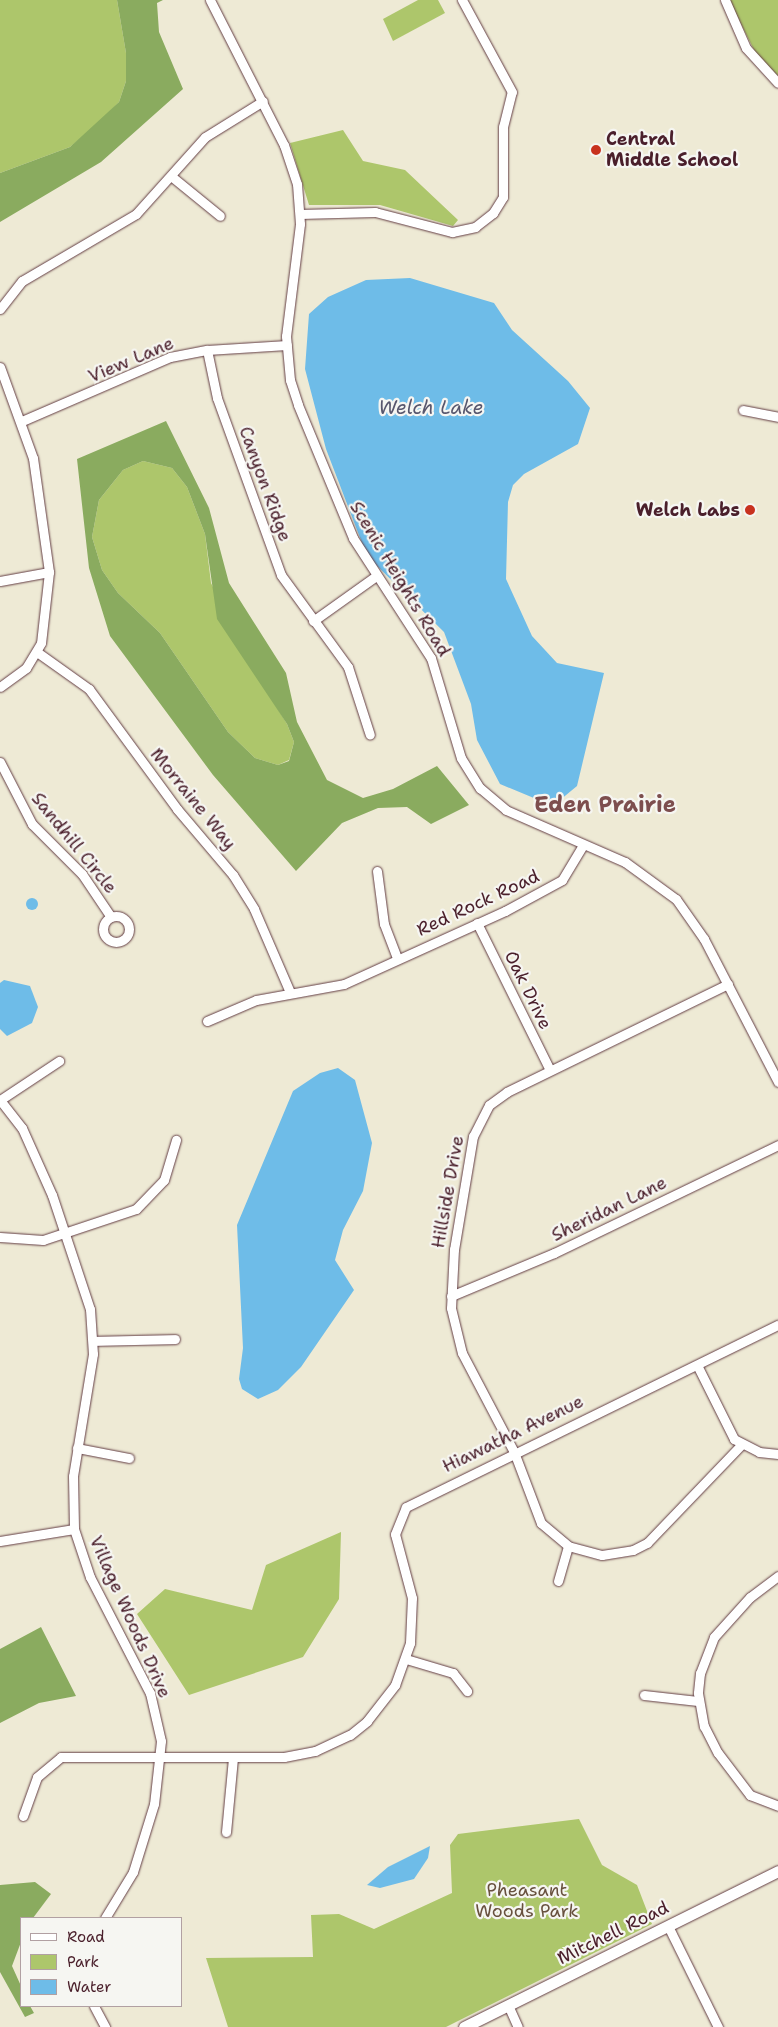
<!DOCTYPE html>
<style>
body{margin:0}
#map{position:relative;width:778px;height:2027px;overflow:hidden;background:#eeead5;font-family:"Shantell Sans",sans-serif}
div>[style]{position:absolute}
.green>*{inset:0;background:#adc66b}
.forest>*{inset:0;background:#8aab5f}
.water>*{inset:0;background:#6ebce8}
.round{border-radius:50%}
.roads{filter:drop-shadow(0 0 1px #633d44) drop-shadow(0 0 1px #633d44)}
.minor>*{height:9px;margin:-4.5px;padding:0 4.5px;transform-origin:4.5px;border-radius:4.5px;background:#fff}
.minor>.ring{margin:-4.5px;padding:0;box-sizing:content-box;background:none;border:9px solid #fff;border-radius:50%}
.major>*{height:11px;margin:-5.5px;padding:0 5.5px;transform-origin:5.5px;border-radius:5.5px;background:#fff}
.dots>*{width:14px;height:14px;translate:-50% -50%;box-sizing:border-box;border:2px solid #f6f6f2;border-radius:50%}
span{translate:-50% -50%;white-space:nowrap;text-align:center;line-height:1.15;-webkit-text-stroke:4.5px #f6f6f2;paint-order:stroke}
.poi-label{font-size:18px;color:#4a1f2b;font-weight:700}
.left{translate:0 -50%;text-align:left}
.right{translate:-100% -50%;text-align:right}
.street-label{font-size:18px;color:#4a1f2b}
.park-label{font-size:18px;color:#68513e}
.water-label{font-size:19px;color:#57566d;font-style:italic}
.district-label{font-size:22px;color:#7d4e4e;font-weight:700}
.legend{position:absolute;left:20px;top:1917px;width:162px;height:90px;box-sizing:border-box;background:#f6f6f2;border:1px solid #b1a0a2;margin:0;padding:6px 9px;list-style:none;font-size:15px;color:#4a1f2b}
.legend li{display:flex;align-items:center;gap:10px;height:25px}
.legend b{width:25px;border:1px solid #b1a0a2}
</style>
<div id="map">
<div class="green">
<i style="clip-path:polygon(0 0,117px 0,126px 53px,126px 81px,119px 102px,99px 123px,70px 147px,0 173px)"></i>
<i style="clip-path:polygon(418px 0,438px 0,445px 13px,393px 41px,383px 19px)"></i>
<i style="clip-path:polygon(729px 0,778px 0,778px 76px,755px 52px)"></i>
<i style="clip-path:polygon(343px 130px,363px 161px,405px 170px,458px 220px,453px 226px,380px 205px,309px 205px,290px 143px)"></i>
<i style="clip-path:polygon(143px 461px,172px 468px,187px 487px,205px 534px,211px 583px,255px 672px,287px 724px,294px 742px,289px 760px,278px 765px,255px 758px,228px 732px,160px 633px,118px 593px,102px 570px,92px 537px,99px 500px,123px 470px)"></i>
<i style="clip-path:polygon(341px 1532px,339px 1599px,303px 1657px,189px 1695px,137px 1614px,165px 1589px,252px 1610px,266px 1565px)"></i>
<i style="clip-path:polygon(579px 1819px,602px 1865px,637px 1885px,652px 1924px,446px 2027px,228px 2027px,206px 1958px,313px 1957px,311px 1915px,339px 1914px,374px 1929px,452px 1893px,450px 1845px,458px 1834px)"></i>
</div>
<div class="forest">
<i style="clip-path:polygon(117px 0,163px 0,157px 3px,159px 32px,183px 89px,101px 162px,0 222px,0 173px,70px 147px,119px 102px,126px 81px,126px 53px)"></i>
<i style="clip-path:polygon(evenodd,166px 421px,209px 508px,229px 583px,286px 673px,297px 722px,327px 780px,363px 798px,393px 789px,437px 766px,469px 805px,431px 824px,407px 807px,378px 808px,342px 823px,296px 871px,213px 775px,110px 636px,89px 568px,77px 459px,166px 421px,143px 461px,172px 468px,187px 487px,205px 534px,217px 619px,287px 724px,294px 742px,289px 761px,278px 765px,255px 758px,228px 732px,160px 633px,118px 593px,102px 570px,92px 537px,99px 500px,123px 470px,143px 461px)"></i>
<i style="clip-path:polygon(41px 1627px,76px 1696px,39px 1703px,0 1723px,0 1649px)"></i>
<i style="clip-path:polygon(35px 1882px,51px 1894px,33px 1918px,21px 1918px,21px 1942px,12px 1966px,21px 1986px,21px 2006px,30px 2006px,34px 2013px,25px 2017px,0 1972px,0 1885px)"></i>
</div>
<div class="water">
<i style="clip-path:polygon(410px 278px,494px 303px,512px 330px,568px 381px,590px 408px,578px 444px,524px 474px,513px 485px,508px 502px,506px 579px,532px 636px,557px 663px,604px 673px,577px 786px,560px 800px,541px 801px,500px 784px,477px 740px,471px 704px,444px 632px,367px 556px,326px 449px,305px 369px,309px 314px,328px 297px,366px 280px)"></i>
<i class="round" style="left:26px;top:898px;width:12px;height:12px"></i>
<i style="clip-path:polygon(4px 980px,30px 986px,38px 1007px,32px 1023px,7px 1036px,0 1029px,0 983px)"></i>
<i style="clip-path:polygon(338px 1068px,355px 1080px,372px 1143px,363px 1191px,343px 1230px,335px 1260px,354px 1290px,301px 1367px,278px 1390px,258px 1399px,242px 1389px,239px 1379px,243px 1348px,237px 1225px,293px 1091px,320px 1073px)"></i>
<i style="clip-path:polygon(430px 1846px,428px 1858px,414px 1879px,380px 1888px,367px 1885px,388px 1867px)"></i>
</div>
<div class="roads">
<div class="minor">
<i style="left:210px;top:0;width:163px;rotate:63deg"></i>
<i style="left:284px;top:145px;width:41px;rotate:71.6deg"></i>
<i style="left:297px;top:184px;width:40px;rotate:85.7deg"></i>
<i style="left:300px;top:224px;width:113px;rotate:97.1deg"></i>
<i style="left:286px;top:336px;width:44px;rotate:84.8deg"></i>
<i style="left:290px;top:380px;width:26px;rotate:72deg"></i>
<i style="left:298px;top:405px;width:144px;rotate:67.5deg"></i>
<i style="left:353px;top:538px;width:143px;rotate:57deg"></i>
<i style="left:431px;top:658px;width:104px;rotate:73.3deg"></i>
<i style="left:461px;top:758px;width:36px;rotate:58deg"></i>
<i style="left:480px;top:788px;width:34px;rotate:40deg"></i>
<i style="left:506px;top:810px;width:130px;rotate:23.6deg"></i>
<i style="left:625px;top:862px;width:63px;rotate:36deg"></i>
<i style="left:676px;top:899px;width:49px;rotate:55deg"></i>
<i style="left:704px;top:939px;width:161px;rotate:62.6deg"></i>
<i style="left:725px;top:0;width:52px;rotate:66.4deg"></i>
<i style="left:746px;top:48px;width:47px;rotate:47.6deg"></i>
<i style="left:171px;top:176px;width:63px;rotate:39.2deg"></i>
<i style="left:300px;top:214px;width:75px;rotate:-1.5deg"></i>
<i style="left:375px;top:212px;width:80px;rotate:14.6deg"></i>
<i style="left:452px;top:232px;width:24px;rotate:-12deg"></i>
<i style="left:475px;top:227px;width:23px;rotate:-38deg"></i>
<i style="left:493px;top:213px;width:19px;rotate:-58deg"></i>
<i style="left:503px;top:197px;width:70px;rotate:-90deg"></i>
<i style="left:503px;top:127px;width:36px;rotate:-76deg"></i>
<i style="left:512px;top:92px;width:105px;rotate:-118.5deg"></i>
<i style="left:0;top:309px;width:36px;rotate:-52deg"></i>
<i style="left:22px;top:281px;width:132px;rotate:-30.4deg"></i>
<i style="left:136px;top:214px;width:103px;rotate:-48.1deg"></i>
<i style="left:205px;top:137px;width:68px;rotate:-31.8deg"></i>
<i style="left:207px;top:350px;width:49px;rotate:78.2deg"></i>
<i style="left:217px;top:398px;width:188px;rotate:70.1deg"></i>
<i style="left:281px;top:575px;width:114px;rotate:53.9deg"></i>
<i style="left:348px;top:667px;width:71px;rotate:72.1deg"></i>
<i style="left:0;top:367px;width:97px;rotate:70.1deg"></i>
<i style="left:33px;top:458px;width:115px;rotate:82deg"></i>
<i style="left:49px;top:572px;width:71px;rotate:96.4deg"></i>
<i style="left:41px;top:643px;width:29px;rotate:121deg"></i>
<i style="left:26px;top:668px;width:32px;rotate:144deg"></i>
<i style="left:743px;top:410px;width:36px;rotate:11deg"></i>
<i style="left:22px;top:421px;width:161px;rotate:-23.4deg"></i>
<i style="left:170px;top:357px;width:38px;rotate:-11deg"></i>
<i style="left:207px;top:350px;width:80px;rotate:-3.6deg"></i>
<i style="left:0;top:581px;width:50px;rotate:-10.4deg"></i>
<i style="left:313px;top:621px;width:77px;rotate:-35.5deg"></i>
<i style="left:37px;top:652px;width:64px;rotate:35.4deg"></i>
<i style="left:89px;top:689px;width:149px;rotate:53.7deg"></i>
<i style="left:177px;top:809px;width:87px;rotate:49.7deg"></i>
<i style="left:233px;top:875px;width:40px;rotate:58deg"></i>
<i style="left:254px;top:909px;width:90px;rotate:66.6deg"></i>
<i style="left:0;top:762px;width:70px;rotate:62.7deg"></i>
<i style="left:32px;top:824px;width:71px;rotate:45deg"></i>
<i style="left:82px;top:874px;width:52px;rotate:56deg"></i>
<i style="left:377px;top:871px;width:53px;rotate:82.5deg"></i>
<i style="left:384px;top:924px;width:36px;rotate:69deg"></i>
<i class="ring" style="left:103px;top:916px;width:17px;height:17px"></i>
<i style="left:477px;top:923px;width:164px;rotate:63.6deg"></i>
<i style="left:728px;top:984px;width:246px;rotate:154deg"></i>
<i style="left:507px;top:1092px;width:22px;rotate:144deg"></i>
<i style="left:489px;top:1105px;width:35px;rotate:117deg"></i>
<i style="left:473px;top:1136px;width:115px;rotate:99.5deg"></i>
<i style="left:454px;top:1249px;width:59px;rotate:92.9deg"></i>
<i style="left:451px;top:1308px;width:46px;rotate:76.3deg"></i>
<i style="left:462px;top:1353px;width:112px;rotate:62.3deg"></i>
<i style="left:514px;top:1452px;width:76px;rotate:69.2deg"></i>
<i style="left:541px;top:1523px;width:35px;rotate:40deg"></i>
<i style="left:568px;top:1546px;width:35px;rotate:15deg"></i>
<i style="left:602px;top:1555px;width:31px;rotate:-9deg"></i>
<i style="left:633px;top:1550px;width:16px;rotate:-27deg"></i>
<i style="left:647px;top:1543px;width:137px;rotate:-46.2deg"></i>
<i style="left:207px;top:1021px;width:53px;rotate:-23.2deg"></i>
<i style="left:256px;top:1000px;width:89px;rotate:-10.3deg"></i>
<i style="left:344px;top:984px;width:177px;rotate:-24.4deg"></i>
<i style="left:505px;top:911px;width:65px;rotate:-28.5deg"></i>
<i style="left:562px;top:880px;width:41px;rotate:-59deg"></i>
<i style="left:0;top:1100px;width:36px;rotate:52deg"></i>
<i style="left:22px;top:1128px;width:73px;rotate:65.9deg"></i>
<i style="left:52px;top:1195px;width:120px;rotate:71.6deg"></i>
<i style="left:90px;top:1309px;width:45px;rotate:86.2deg"></i>
<i style="left:93px;top:1354px;width:124px;rotate:99.3deg"></i>
<i style="left:73px;top:1476px;width:53px;rotate:88.9deg"></i>
<i style="left:74px;top:1529px;width:51px;rotate:71.6deg"></i>
<i style="left:90px;top:1577px;width:131px;rotate:62.7deg"></i>
<i style="left:150px;top:1693px;width:49px;rotate:77.1deg"></i>
<i style="left:161px;top:1741px;width:63px;rotate:96.3deg"></i>
<i style="left:154px;top:1804px;width:71px;rotate:107.2deg"></i>
<i style="left:133px;top:1872px;width:54px;rotate:121.3deg"></i>
<i style="left:0;top:1100px;width:71px;rotate:-33.5deg"></i>
<i style="left:0;top:1237px;width:43px;rotate:4deg"></i>
<i style="left:43px;top:1240px;width:98px;rotate:-18.4deg"></i>
<i style="left:136px;top:1209px;width:40px;rotate:-46deg"></i>
<i style="left:164px;top:1180px;width:42px;rotate:-73.3deg"></i>
<i style="left:451px;top:1296px;width:112px;rotate:-22.7deg"></i>
<i style="left:554px;top:1253px;width:249px;rotate:-25.7deg"></i>
<i style="left:94px;top:1341px;width:81px;rotate:-1.4deg"></i>
<i style="left:697px;top:1365px;width:83px;rotate:63.4deg"></i>
<i style="left:734px;top:1439px;width:28px;rotate:27deg"></i>
<i style="left:759px;top:1452px;width:19px;rotate:6deg"></i>
<i style="left:77px;top:1448px;width:53px;rotate:10.9deg"></i>
<i style="left:0;top:1541px;width:75px;rotate:-9.2deg"></i>
<i style="left:778px;top:1576px;width:35px;rotate:143deg"></i>
<i style="left:750px;top:1597px;width:54px;rotate:132deg"></i>
<i style="left:714px;top:1637px;width:39px;rotate:111deg"></i>
<i style="left:700px;top:1673px;width:20px;rotate:96deg"></i>
<i style="left:698px;top:1693px;width:34px;rotate:80deg"></i>
<i style="left:704px;top:1726px;width:30px;rotate:63deg"></i>
<i style="left:718px;top:1753px;width:53px;rotate:52.7deg"></i>
<i style="left:750px;top:1795px;width:30px;rotate:21deg"></i>
<i style="left:558px;top:1581px;width:36px;rotate:-74deg"></i>
<i style="left:406px;top:1659px;width:49px;rotate:16.6deg"></i>
<i style="left:453px;top:1673px;width:23px;rotate:52deg"></i>
<i style="left:644px;top:1695px;width:54px;rotate:6.3deg"></i>
<i style="left:23px;top:1816px;width:41px;rotate:-70.3deg"></i>
<i style="left:37px;top:1777px;width:31px;rotate:-40deg"></i>
<i style="left:61px;top:1757px;width:223px"></i>
<i style="left:284px;top:1757px;width:32px;rotate:-11deg"></i>
<i style="left:315px;top:1751px;width:38px;rotate:-25deg"></i>
<i style="left:350px;top:1735px;width:22px;rotate:-39deg"></i>
<i style="left:367px;top:1721px;width:46px;rotate:-52.1deg"></i>
<i style="left:395px;top:1685px;width:45px;rotate:-70.3deg"></i>
<i style="left:410px;top:1643px;width:45px;rotate:-87.5deg"></i>
<i style="left:412px;top:1598px;width:66px;rotate:-104.9deg"></i>
<i style="left:395px;top:1534px;width:29px;rotate:-68deg"></i>
<i style="left:406px;top:1507px;width:414px;rotate:-26.1deg"></i>
<i style="left:226px;top:1832px;width:74px;rotate:-84.6deg"></i>
<i style="left:668px;top:1926px;width:113px;rotate:63.7deg"></i>
<i style="left:508px;top:2005px;width:24px;rotate:66deg"></i>
<i style="left:94px;top:2006px;width:24px;rotate:62deg"></i>
</div>
<div class="major">
<i style="left:464px;top:2027px;width:351px;rotate:-26.4deg"></i>
</div>
</div>
<div class="dots">
<i style="left:596px;top:150px;background:#c8321e"></i>
<i style="left:750px;top:510px;background:#c8321e"></i>
</div>
<div class="poi-label">
<span class="left" style="left:606px;top:150px">Central<br>Middle School</span>
<span class="right" style="left:740px;top:510px">Welch Labs</span>
</div>
<div class="street-label">
<span style="left:131px;top:360px;rotate:-23deg">View Lane</span>
<span style="left:265px;top:484px;rotate:70deg">Canyon Ridge</span>
<span style="left:400px;top:579px;rotate:59deg">Scenic Heights Road</span>
<span style="left:193px;top:799px;rotate:51deg">Morraine Way</span>
<span style="left:74px;top:843px;rotate:51deg">Sandhill Circle</span>
<span style="left:478px;top:903px;rotate:-25deg">Red Rock Road</span>
<span style="left:528px;top:990px;rotate:64deg">Oak Drive</span>
<span style="left:448px;top:1192px;rotate:-80deg">Hillside Drive</span>
<span style="left:609px;top:1209px;rotate:-26deg">Sheridan Lane</span>
<span style="left:513px;top:1434px;rotate:-26deg">Hiawatha Avenue</span>
<span style="left:130px;top:1617px;rotate:66deg">Village Woods Drive</span>
<span style="left:613px;top:1933px;rotate:-26deg">Mitchell Road</span>
</div>
<div class="park-label">
<span style="left:527px;top:1901px">Pheasant<br>Woods Park</span>
</div>
<div class="water-label">
<span style="left:431px;top:408px">Welch Lake</span>
</div>
<div class="district-label">
<span style="left:605px;top:805px">Eden Prairie</span>
</div>
<ul class="legend">
<li><b style="height:6px;background:#fff"></b>Road</li>
<li><b style="height:14px;background:#adc66b"></b>Park</li>
<li><b style="height:14px;background:#6ebce8"></b>Water</li>
</ul>
</div>
